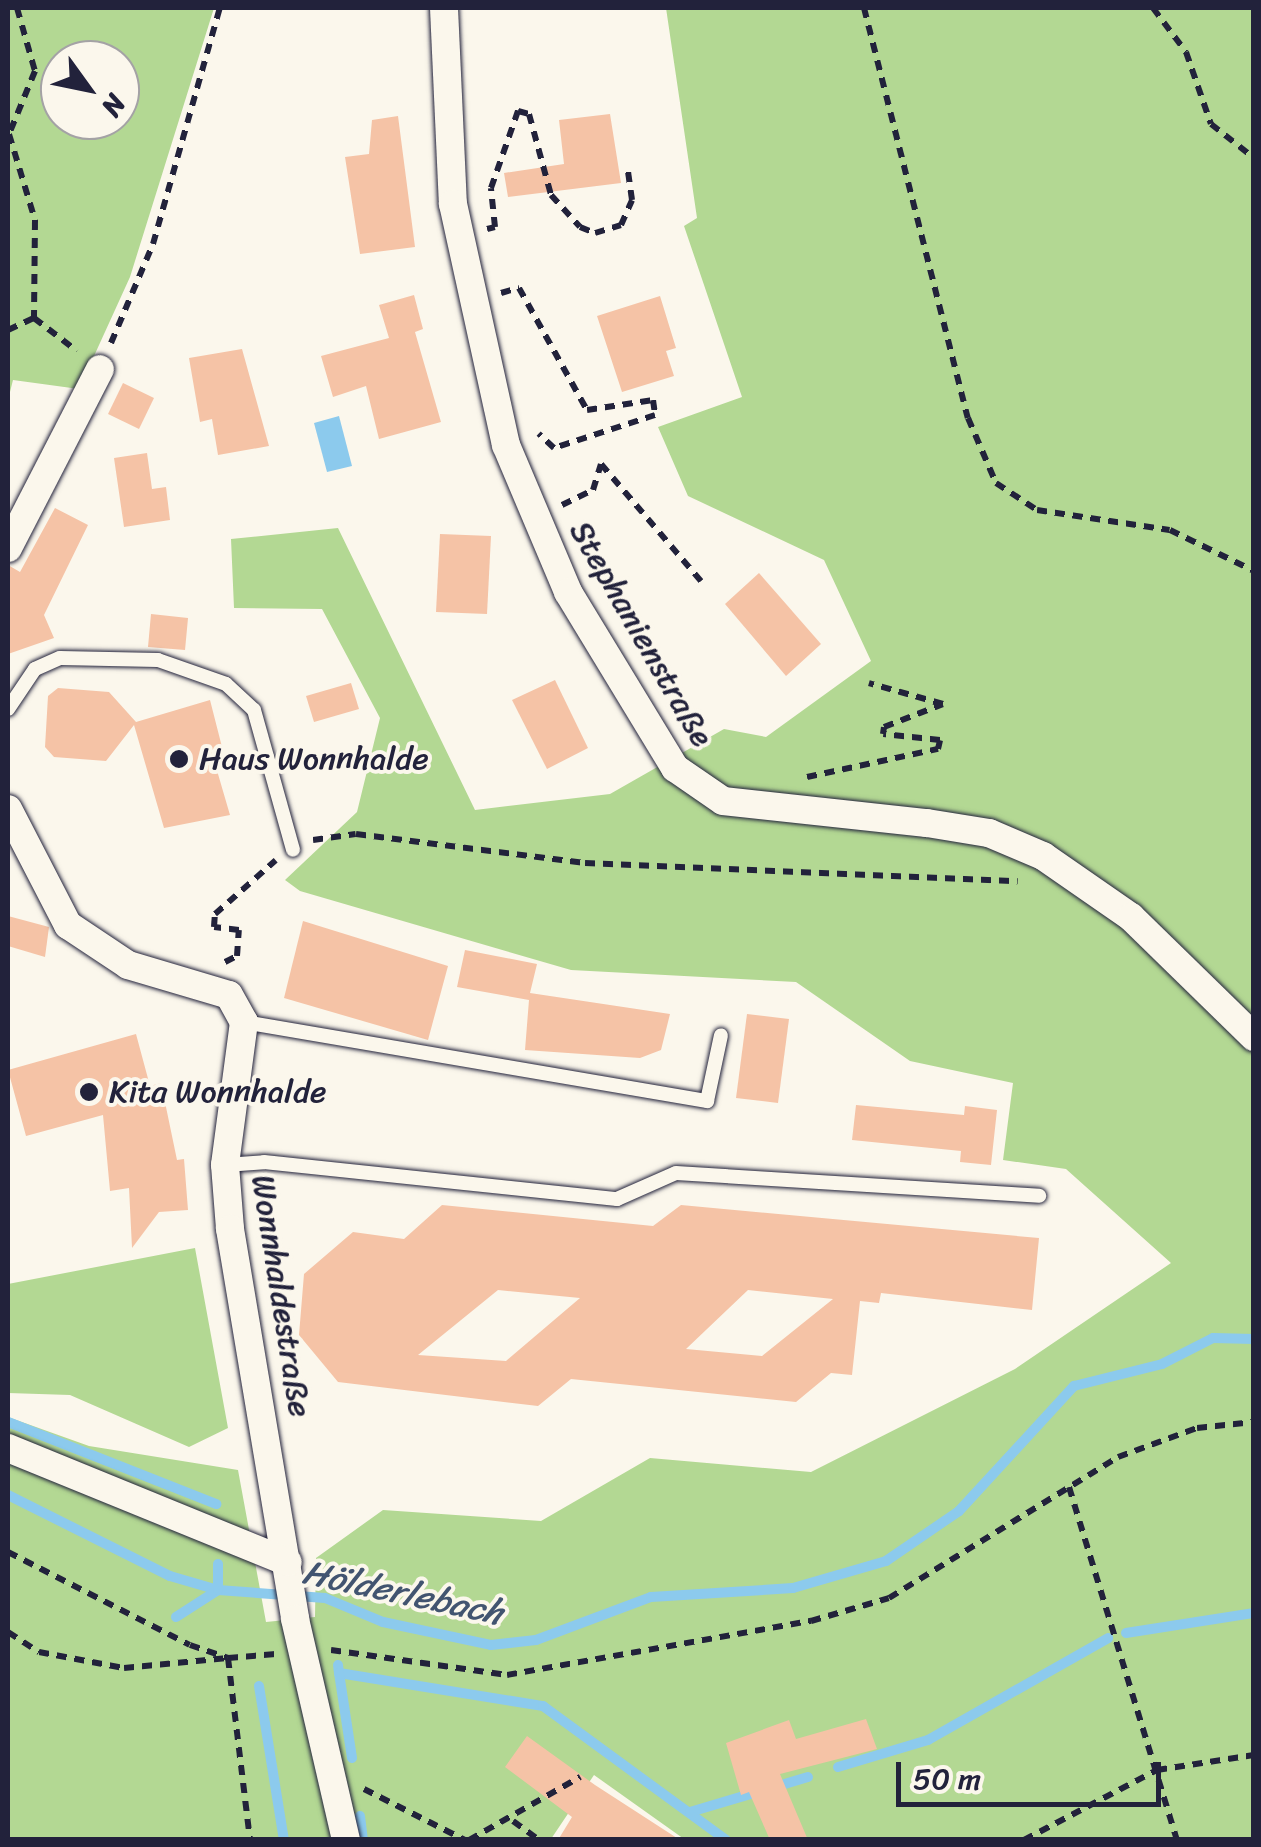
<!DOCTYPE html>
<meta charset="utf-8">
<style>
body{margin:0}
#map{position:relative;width:1261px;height:1847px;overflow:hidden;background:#fbf7ec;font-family:Sriracha,sans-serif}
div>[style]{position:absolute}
.green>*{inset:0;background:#b3d893}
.water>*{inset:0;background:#8ccaed}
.stream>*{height:10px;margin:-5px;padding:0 5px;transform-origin:5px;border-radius:5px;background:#8ccaed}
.building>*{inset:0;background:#f5c3a6}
.path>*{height:6px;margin-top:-3px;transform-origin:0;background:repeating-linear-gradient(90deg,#22223b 0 10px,transparent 0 18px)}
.roads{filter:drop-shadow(0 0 2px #22223b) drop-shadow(0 0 2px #22223b)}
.lane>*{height:14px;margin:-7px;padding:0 7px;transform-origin:7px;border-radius:7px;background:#fbf7ec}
.street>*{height:28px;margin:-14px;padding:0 14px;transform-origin:14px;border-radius:14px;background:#fbf7ec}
.dots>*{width:28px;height:28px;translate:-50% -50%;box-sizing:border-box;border:5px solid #fbf7ec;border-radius:50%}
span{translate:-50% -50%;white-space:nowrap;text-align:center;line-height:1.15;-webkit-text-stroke:8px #fbf7ec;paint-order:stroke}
.street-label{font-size:32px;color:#22223b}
.poi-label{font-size:32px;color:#22223b}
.left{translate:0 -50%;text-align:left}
.water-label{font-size:35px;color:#425470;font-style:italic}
.frame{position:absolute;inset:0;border:10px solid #22223b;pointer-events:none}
.north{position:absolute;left:40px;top:40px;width:100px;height:100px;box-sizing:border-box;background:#fbf7ec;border:2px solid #a4a2a5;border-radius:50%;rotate:123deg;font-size:28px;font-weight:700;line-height:40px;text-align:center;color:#22223b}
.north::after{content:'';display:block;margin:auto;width:35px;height:45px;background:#22223b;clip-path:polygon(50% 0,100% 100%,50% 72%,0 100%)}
.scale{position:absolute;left:896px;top:1762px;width:265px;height:45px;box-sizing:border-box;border:5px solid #22223b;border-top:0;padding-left:12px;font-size:30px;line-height:35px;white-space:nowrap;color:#22223b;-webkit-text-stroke:8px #fbf7ec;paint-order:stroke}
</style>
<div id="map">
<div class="green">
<i style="clip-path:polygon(evenodd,8px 8px,214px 8px,130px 277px,79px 389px,13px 380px,8px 400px,8px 8px,60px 60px,120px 60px,120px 120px,60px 120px,60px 60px)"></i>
<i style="clip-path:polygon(666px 8px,1253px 8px,1253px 1839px,684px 1839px,594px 1775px,551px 1839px,8px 1839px,8px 1417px,89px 1446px,238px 1470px,266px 1622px,315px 1617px,316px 1558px,383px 1510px,541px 1521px,650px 1458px,811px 1472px,1015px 1369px,1171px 1263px,1066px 1169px,1003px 1160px,1013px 1083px,910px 1061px,796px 982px,571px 970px,300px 891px,285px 880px,357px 812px,380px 718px,322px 609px,234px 608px,231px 539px,338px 528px,475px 810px,610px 794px,724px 729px,766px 737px,871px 661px,824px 560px,688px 496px,658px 427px,742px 397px,684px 226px,697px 218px)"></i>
<i style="clip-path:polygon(195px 1248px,228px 1428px,189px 1447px,70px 1395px,8px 1393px,8px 1284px)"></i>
</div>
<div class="water">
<i style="clip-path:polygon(339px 416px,352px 466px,327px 472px,314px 423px)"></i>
</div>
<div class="stream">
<i style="left:8px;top:1422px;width:224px;rotate:21.5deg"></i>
<i style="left:8px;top:1495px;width:181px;rotate:26.6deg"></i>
<i style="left:170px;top:1576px;width:50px;rotate:16.3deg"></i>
<i style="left:218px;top:1590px;width:107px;rotate:4.3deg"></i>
<i style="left:325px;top:1598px;width:63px;rotate:22.5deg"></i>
<i style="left:383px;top:1622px;width:110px;rotate:12deg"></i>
<i style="left:491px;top:1645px;width:45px;rotate:-6.3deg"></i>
<i style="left:536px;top:1640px;width:123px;rotate:-20.5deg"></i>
<i style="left:651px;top:1597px;width:142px;rotate:-3.6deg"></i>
<i style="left:793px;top:1588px;width:97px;rotate:-16.2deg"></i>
<i style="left:886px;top:1561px;width:88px;rotate:-34.4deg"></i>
<i style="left:959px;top:1511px;width:170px;rotate:-47.4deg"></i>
<i style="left:1074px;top:1386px;width:91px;rotate:-14deg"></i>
<i style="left:1162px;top:1364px;width:57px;rotate:-27deg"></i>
<i style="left:1213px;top:1338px;width:41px;rotate:1.4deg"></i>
<i style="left:176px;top:1617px;width:50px;rotate:-32.7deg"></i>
<i style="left:218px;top:1590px;width:26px;rotate:-90deg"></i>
<i style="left:1126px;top:1633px;width:130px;rotate:-8.9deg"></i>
<i style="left:338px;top:1665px;width:8px;rotate:83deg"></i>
<i style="left:339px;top:1673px;width:207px;rotate:9.2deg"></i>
<i style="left:543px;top:1706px;width:227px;rotate:36.2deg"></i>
<i style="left:339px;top:1673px;width:86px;rotate:81.3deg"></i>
<i style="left:259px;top:1686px;width:156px;rotate:80.8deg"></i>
<i style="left:838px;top:1767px;width:94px;rotate:-16.7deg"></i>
<i style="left:928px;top:1740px;width:207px;rotate:-29.5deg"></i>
<i style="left:690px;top:1812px;width:123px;rotate:-16.5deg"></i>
<i style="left:360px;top:1816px;width:24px;rotate:83deg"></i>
</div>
<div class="building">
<i style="clip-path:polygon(610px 114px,621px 183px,508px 197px,504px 173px,564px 164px,559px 120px)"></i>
<i style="clip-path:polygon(398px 116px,415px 247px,360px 254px,345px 157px,369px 154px,372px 120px)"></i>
<i style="clip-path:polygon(414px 295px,423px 329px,415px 332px,441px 422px,379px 439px,366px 386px,333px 397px,321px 356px,389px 338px,379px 305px)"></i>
<i style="clip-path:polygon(660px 296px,676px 348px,666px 351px,674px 376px,622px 392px,597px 316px)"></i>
<i style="clip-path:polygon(242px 349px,269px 446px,218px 455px,212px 419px,200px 422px,189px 358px)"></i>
<i style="clip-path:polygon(123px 383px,154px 398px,139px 429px,108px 414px)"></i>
<i style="clip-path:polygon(147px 453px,152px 489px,166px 487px,170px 520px,124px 527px,114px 458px)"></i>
<i style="clip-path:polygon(55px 508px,88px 525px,44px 615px,54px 638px,8px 654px,8px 565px,20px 572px)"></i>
<i style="clip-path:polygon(440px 534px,491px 536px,487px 614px,436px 612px)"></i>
<i style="clip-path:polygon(759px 573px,821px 644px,786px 676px,725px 604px)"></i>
<i style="clip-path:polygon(151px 614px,188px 618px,185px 650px,148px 647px)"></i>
<i style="clip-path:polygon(555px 680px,588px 748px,547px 769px,512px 700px)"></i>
<i style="clip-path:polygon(351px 683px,359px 709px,314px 722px,306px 696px)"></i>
<i style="clip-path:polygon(58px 688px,109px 692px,136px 722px,210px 700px,222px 747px,211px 750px,230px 815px,164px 828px,134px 725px,106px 761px,54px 757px,45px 747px,48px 696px)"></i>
<i style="clip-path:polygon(8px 916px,49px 927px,45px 957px,8px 946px)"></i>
<i style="clip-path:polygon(303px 921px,448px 966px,428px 1040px,284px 998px)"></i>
<i style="clip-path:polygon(465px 950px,537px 964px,530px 993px,670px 1014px,661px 1050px,640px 1058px,525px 1050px,529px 1000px,457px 987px)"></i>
<i style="clip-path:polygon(747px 1014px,789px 1019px,778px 1103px,736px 1098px)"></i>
<i style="clip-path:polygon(136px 1034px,150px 1086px,161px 1083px,177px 1160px,184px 1159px,188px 1210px,159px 1212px,132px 1248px,129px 1188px,110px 1191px,103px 1115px,26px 1136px,8px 1070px)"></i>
<i style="clip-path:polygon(856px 1105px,964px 1115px,965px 1106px,997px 1110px,991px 1165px,960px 1162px,961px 1151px,852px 1140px)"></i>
<i style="clip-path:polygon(evenodd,442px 1205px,653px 1226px,681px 1205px,1039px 1238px,1032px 1310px,881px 1293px,879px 1303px,860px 1301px,852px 1375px,831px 1373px,796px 1402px,571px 1379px,538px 1406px,338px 1382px,299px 1335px,304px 1274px,353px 1232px,404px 1239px,442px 1205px,498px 1290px,580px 1298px,506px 1361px,418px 1355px,498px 1290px,442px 1205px,748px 1290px,833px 1299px,762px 1356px,686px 1349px,748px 1290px)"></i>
<i style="clip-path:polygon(866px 1719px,877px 1749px,780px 1774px,808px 1840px,770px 1840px,749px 1792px,741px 1795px,726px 1743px,789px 1720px,796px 1739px)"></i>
<i style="clip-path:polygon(527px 1736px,595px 1785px,680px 1840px,558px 1840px,572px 1817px,505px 1767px)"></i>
</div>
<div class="path">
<i style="left:17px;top:8px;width:66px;rotate:74.1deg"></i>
<i style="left:35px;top:71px;width:68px;rotate:112.4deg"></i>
<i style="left:9px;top:134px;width:90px;rotate:73.2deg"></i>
<i style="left:35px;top:220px;width:98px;rotate:90.6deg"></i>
<i style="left:864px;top:8px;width:423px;rotate:75.8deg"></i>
<i style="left:968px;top:418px;width:71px;rotate:66.7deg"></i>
<i style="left:996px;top:483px;width:49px;rotate:33.4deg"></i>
<i style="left:1037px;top:510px;width:134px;rotate:8.6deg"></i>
<i style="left:1170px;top:530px;width:93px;rotate:26deg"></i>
<i style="left:1153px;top:8px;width:55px;rotate:53.1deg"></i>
<i style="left:1186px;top:52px;width:76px;rotate:70.9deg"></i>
<i style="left:1211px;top:124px;width:55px;rotate:38.3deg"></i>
<i style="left:487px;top:229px;width:8px;rotate:-14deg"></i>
<i style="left:495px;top:227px;width:39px;rotate:-96deg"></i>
<i style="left:491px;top:188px;width:82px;rotate:-70.7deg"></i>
<i style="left:518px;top:111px;width:11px;rotate:15deg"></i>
<i style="left:529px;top:114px;width:84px;rotate:74.8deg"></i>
<i style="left:551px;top:195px;width:43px;rotate:47.8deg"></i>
<i style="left:580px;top:227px;width:16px;rotate:22deg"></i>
<i style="left:595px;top:233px;width:27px;rotate:-17deg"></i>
<i style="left:621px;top:225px;width:27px;rotate:-66deg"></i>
<i style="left:632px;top:200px;width:29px;rotate:-98deg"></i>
<i style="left:501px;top:293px;width:19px;rotate:-16deg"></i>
<i style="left:519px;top:288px;width:140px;rotate:60.9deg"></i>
<i style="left:587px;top:410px;width:67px;rotate:-8.6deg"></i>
<i style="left:653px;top:400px;width:15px;rotate:82deg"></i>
<i style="left:655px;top:415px;width:106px;rotate:161.9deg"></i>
<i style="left:554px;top:448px;width:21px;rotate:-137deg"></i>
<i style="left:8px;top:330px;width:29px;rotate:-25deg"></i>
<i style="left:34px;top:318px;width:54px;rotate:37.5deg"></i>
<i style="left:111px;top:343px;width:108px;rotate:-67deg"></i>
<i style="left:153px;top:244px;width:245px;rotate:-74.2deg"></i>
<i style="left:601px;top:464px;width:154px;rotate:49.5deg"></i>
<i style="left:562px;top:505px;width:34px;rotate:-26deg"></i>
<i style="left:593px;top:490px;width:27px;rotate:-73deg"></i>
<i style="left:807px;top:777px;width:134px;rotate:-12.1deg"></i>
<i style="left:938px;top:749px;width:9px;rotate:-77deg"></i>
<i style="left:940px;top:740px;width:57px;rotate:-174deg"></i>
<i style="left:883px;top:734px;width:7px;rotate:-82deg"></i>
<i style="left:884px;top:727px;width:63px;rotate:-21.3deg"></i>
<i style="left:943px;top:704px;width:77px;rotate:-164.2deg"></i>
<i style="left:313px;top:840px;width:43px;rotate:-7.9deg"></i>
<i style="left:356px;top:834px;width:231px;rotate:7.2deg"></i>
<i style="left:585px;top:863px;width:433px;rotate:2.4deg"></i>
<i style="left:225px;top:962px;width:13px;rotate:-27deg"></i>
<i style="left:237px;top:956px;width:26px;rotate:-86deg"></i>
<i style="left:239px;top:930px;width:25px;rotate:-173deg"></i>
<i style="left:214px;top:927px;width:13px;rotate:-86deg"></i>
<i style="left:215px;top:914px;width:81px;rotate:-41.5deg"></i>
<i style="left:1069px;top:1487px;width:369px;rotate:73deg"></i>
<i style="left:8px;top:1552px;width:204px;rotate:27.1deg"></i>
<i style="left:190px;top:1645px;width:40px;rotate:18.9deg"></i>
<i style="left:228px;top:1658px;width:48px;rotate:-4.8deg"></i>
<i style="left:8px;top:1632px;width:37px;rotate:33deg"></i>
<i style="left:39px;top:1652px;width:86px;rotate:10.7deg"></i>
<i style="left:124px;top:1668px;width:104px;rotate:-5.5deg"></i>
<i style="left:228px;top:1658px;width:183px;rotate:83.1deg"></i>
<i style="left:331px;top:1650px;width:178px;rotate:8.1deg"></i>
<i style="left:507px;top:1675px;width:309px;rotate:-10.1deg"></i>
<i style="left:811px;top:1621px;width:81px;rotate:-16.4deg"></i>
<i style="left:889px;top:1598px;width:269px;rotate:-31.6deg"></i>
<i style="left:1118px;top:1457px;width:84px;rotate:-20.2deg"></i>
<i style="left:1197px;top:1428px;width:57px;rotate:-6deg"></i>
<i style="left:364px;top:1789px;width:113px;rotate:26.8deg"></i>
<i style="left:513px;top:1821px;width:32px;rotate:36deg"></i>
<i style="left:469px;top:1840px;width:128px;rotate:-29.6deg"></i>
<i style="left:1024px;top:1840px;width:150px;rotate:-27.8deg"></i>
<i style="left:1157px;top:1770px;width:98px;rotate:-8.8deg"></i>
</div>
<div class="roads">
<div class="lane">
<i style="left:8px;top:709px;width:48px;rotate:-56deg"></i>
<i style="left:35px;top:669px;width:27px;rotate:-24deg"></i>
<i style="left:60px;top:658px;width:98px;rotate:1.2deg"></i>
<i style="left:158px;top:660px;width:72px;rotate:19.4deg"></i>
<i style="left:226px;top:684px;width:38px;rotate:43deg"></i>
<i style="left:254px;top:710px;width:145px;rotate:74.4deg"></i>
<i style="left:244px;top:1022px;width:470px;rotate:9.7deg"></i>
<i style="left:707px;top:1101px;width:67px;rotate:-78deg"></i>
<i style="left:225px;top:1165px;width:39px;rotate:-4deg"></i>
<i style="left:264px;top:1162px;width:355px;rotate:6deg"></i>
<i style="left:617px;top:1199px;width:64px;rotate:-23.8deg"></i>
<i style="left:676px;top:1173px;width:364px;rotate:3.6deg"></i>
</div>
<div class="street">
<i style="left:444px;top:8px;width:196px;rotate:87.4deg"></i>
<i style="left:453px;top:204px;width:247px;rotate:77.6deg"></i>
<i style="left:506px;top:445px;width:160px;rotate:67.1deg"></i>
<i style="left:568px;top:592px;width:206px;rotate:58.7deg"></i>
<i style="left:675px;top:768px;width:58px;rotate:34.5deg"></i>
<i style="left:723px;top:801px;width:205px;rotate:6.2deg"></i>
<i style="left:927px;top:823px;width:63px;rotate:9.2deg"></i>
<i style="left:989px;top:833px;width:59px;rotate:23.1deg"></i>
<i style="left:1043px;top:856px;width:107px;rotate:34.7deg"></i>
<i style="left:1131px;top:917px;width:172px;rotate:44.3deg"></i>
<i style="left:8px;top:548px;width:201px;rotate:-62.8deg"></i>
<i style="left:8px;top:809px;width:131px;rotate:62.7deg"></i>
<i style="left:68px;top:925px;width:72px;rotate:33.7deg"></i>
<i style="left:128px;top:965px;width:105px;rotate:16.5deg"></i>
<i style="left:229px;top:995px;width:31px;rotate:61deg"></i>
<i style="left:244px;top:1022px;width:144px;rotate:97.6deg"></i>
<i style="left:225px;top:1165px;width:64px;rotate:85.5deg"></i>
<i style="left:230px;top:1229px;width:395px;rotate:80.5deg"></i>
<i style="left:295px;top:1619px;width:227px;rotate:77deg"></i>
<i style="left:8px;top:1448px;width:302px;rotate:22.2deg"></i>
</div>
</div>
<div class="dots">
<i style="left:179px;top:759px;background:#22223b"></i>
<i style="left:89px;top:1092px;background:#22223b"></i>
</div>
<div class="street-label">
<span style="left:641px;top:634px;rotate:60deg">Stephanienstraße</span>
<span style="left:281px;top:1296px;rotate:81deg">Wonnhaldestraße</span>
</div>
<div class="poi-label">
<span class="left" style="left:199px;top:759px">Haus Wonnhalde</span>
<span class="left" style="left:109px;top:1092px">Kita Wonnhalde</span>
</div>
<div class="water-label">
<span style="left:403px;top:1592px;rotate:12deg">Hölderlebach</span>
</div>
<div class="frame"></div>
<div class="north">N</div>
<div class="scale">50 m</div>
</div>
